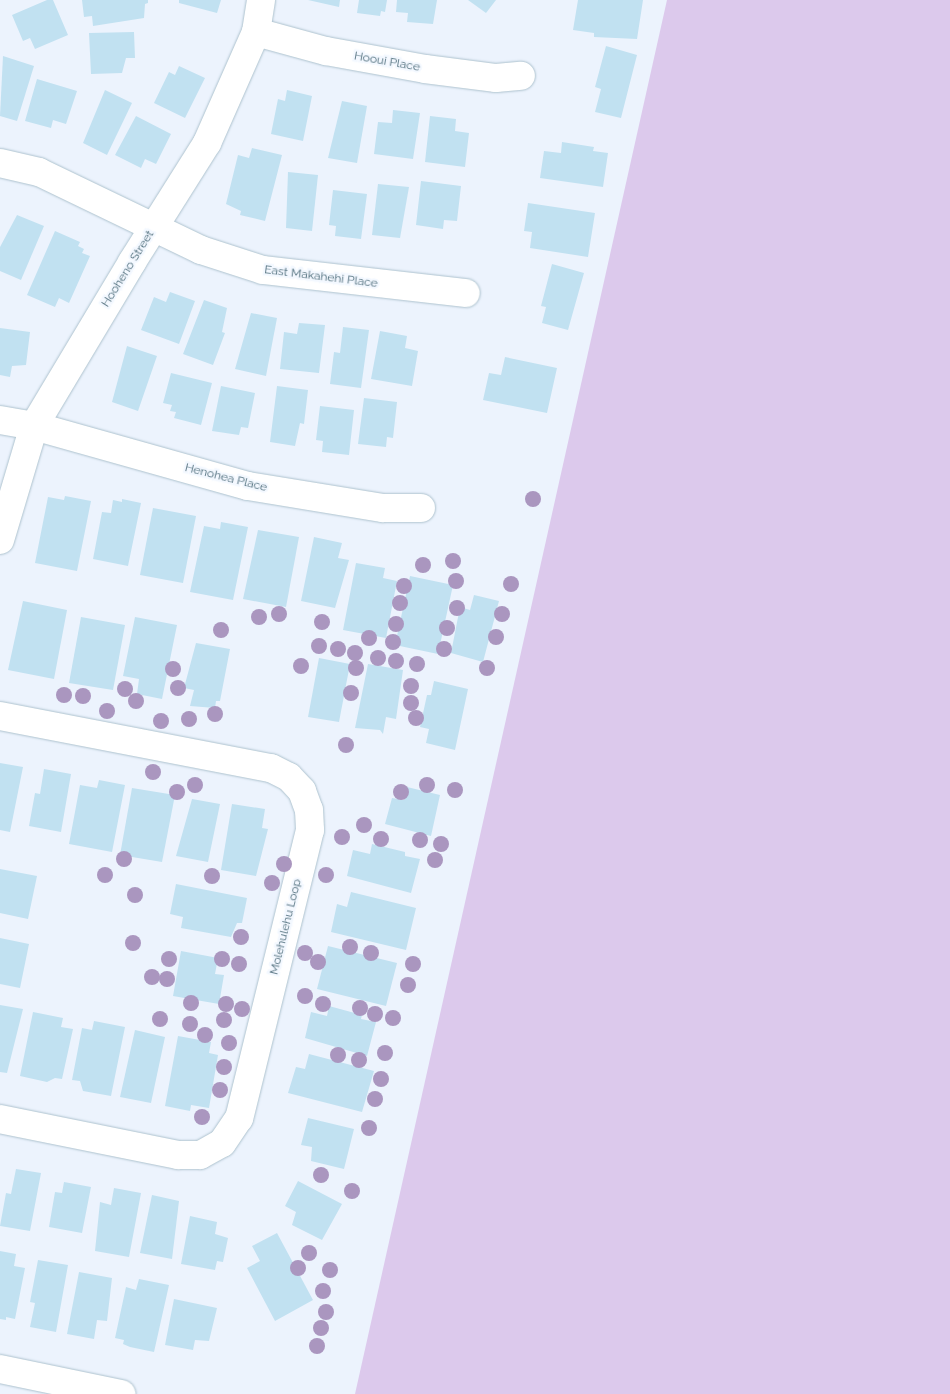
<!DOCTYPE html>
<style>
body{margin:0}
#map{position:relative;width:950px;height:1394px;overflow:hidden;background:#ecf3fd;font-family:Raleway,sans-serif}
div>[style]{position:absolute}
.green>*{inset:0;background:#dcc9ec}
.building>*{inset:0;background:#c1e1f1}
.roads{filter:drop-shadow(0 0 1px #adc2ce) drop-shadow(0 0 1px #adc2ce)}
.minor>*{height:28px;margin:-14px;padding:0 14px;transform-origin:14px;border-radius:14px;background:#fff}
.trees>*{width:16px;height:16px;margin:-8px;border-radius:50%;background:#aa96bf}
span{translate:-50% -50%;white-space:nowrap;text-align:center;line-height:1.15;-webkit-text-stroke:4.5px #f3f8ff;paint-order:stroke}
.street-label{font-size:12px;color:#4d6c7a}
</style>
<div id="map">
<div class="green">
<i style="clip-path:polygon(667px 0,950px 0,950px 1394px,355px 1394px)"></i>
</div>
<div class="building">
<i style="clip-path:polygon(47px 0,53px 0,68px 35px,35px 49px,30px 38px,23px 41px,12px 15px)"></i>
<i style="clip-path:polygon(82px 0,148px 0,148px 3px,145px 4px,144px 18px,93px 26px,92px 16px,84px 17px)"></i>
<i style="clip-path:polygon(179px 0,221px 0,217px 13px,179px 3px)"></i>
<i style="clip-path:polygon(308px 0,340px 0,339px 7px)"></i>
<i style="clip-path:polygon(359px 0,387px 0,385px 12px,381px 11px,380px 16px,357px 13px)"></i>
<i style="clip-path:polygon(397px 0,437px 0,433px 24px,407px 22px,408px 13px,396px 12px)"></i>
<i style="clip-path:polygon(468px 0,496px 0,486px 13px)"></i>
<i style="clip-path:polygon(578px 0,643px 0,637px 39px,594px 37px,594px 33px,573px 30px)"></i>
<i style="clip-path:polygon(134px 32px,135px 58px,126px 58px,122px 73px,91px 74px,89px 33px)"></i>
<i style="clip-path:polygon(606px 46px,637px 55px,621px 118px,595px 112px,601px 89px,595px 87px)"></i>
<i style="clip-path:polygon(3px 56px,34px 66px,17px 121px,0 116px)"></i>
<i style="clip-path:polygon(179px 66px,205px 78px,185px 118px,154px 103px,169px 72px,175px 75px)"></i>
<i style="clip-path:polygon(37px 79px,77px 91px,66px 124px,53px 120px,51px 128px,25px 121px)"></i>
<i style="clip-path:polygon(105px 90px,132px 103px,107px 155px,83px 143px)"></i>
<i style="clip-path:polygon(287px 90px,312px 96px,303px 141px,271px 134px,278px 99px,285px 101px)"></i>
<i style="clip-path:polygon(342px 101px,367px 106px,357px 163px,328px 158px)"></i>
<i style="clip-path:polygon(393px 110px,420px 113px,413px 159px,374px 154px,378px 122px,392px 123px)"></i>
<i style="clip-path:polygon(136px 116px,171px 134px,156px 164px,145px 159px,141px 168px,115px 155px)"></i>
<i style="clip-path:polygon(430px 116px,456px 119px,455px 131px,469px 133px,465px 167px,425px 162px)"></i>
<i style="clip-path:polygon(562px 142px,594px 147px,593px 151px,608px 153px,603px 187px,540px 178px,544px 151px,561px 153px)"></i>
<i style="clip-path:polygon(252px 148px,282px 155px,265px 221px,240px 215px,241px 211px,226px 204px,238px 155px,249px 158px)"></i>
<i style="clip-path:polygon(288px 172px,318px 175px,312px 231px,286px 228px)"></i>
<i style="clip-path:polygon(421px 181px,461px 186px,457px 221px,444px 220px,443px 229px,416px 225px)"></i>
<i style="clip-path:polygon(378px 184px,409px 187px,400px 238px,372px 235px)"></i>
<i style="clip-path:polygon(333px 190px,367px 194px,361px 239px,335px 236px,336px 226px,329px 225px)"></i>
<i style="clip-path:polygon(528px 203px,595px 213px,588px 257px,530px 248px,532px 232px,524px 231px)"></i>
<i style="clip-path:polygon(17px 215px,44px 226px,21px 280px,0 271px,0 247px)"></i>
<i style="clip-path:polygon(55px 231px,80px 242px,78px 246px,84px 249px,82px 253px,90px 256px,69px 303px,59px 298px,55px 307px,27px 295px)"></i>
<i style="clip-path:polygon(552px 264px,584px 273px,568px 330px,542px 323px,546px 307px,541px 306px)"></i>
<i style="clip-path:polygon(170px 292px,195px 301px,179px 344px,141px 330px,154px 297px,166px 302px)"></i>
<i style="clip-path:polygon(204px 300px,227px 308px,222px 332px,225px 333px,213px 365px,183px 354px)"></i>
<i style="clip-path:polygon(251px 313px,277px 318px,266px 376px,235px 369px)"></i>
<i style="clip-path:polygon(299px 323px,325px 325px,319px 373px,280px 369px,284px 332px,297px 334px)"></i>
<i style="clip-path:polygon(343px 327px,369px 330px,361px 388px,330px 384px,334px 352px,340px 353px)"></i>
<i style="clip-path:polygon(0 328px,30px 332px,26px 365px,12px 366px,10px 377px,0 375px)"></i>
<i style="clip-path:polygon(380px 331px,407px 336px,405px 348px,418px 351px,412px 386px,371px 379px)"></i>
<i style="clip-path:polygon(127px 346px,157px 356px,138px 411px,112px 402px)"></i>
<i style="clip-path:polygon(505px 357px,557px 368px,547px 413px,483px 400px,489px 373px,501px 375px)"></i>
<i style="clip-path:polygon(171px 373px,212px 383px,201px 425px,174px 418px,176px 412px,170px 411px,172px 405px,163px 403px)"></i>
<i style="clip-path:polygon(221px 386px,255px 393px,248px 428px,241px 427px,239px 435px,212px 431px)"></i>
<i style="clip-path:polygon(277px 386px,308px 390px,304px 424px,300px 423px,295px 446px,270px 442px)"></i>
<i style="clip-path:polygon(364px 398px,397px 402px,393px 438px,387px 437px,386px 447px,358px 444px)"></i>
<i style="clip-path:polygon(320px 406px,354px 410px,349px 455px,322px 452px,323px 441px,316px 440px)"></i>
<i style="clip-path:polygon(65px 496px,91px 501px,77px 571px,35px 563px,48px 497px,64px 500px)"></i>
<i style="clip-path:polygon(122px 499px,141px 503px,128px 566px,93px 559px,102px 512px,111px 513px,113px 500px,122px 502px)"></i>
<i style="clip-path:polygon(153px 508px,196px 516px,183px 583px,140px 575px)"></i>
<i style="clip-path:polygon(221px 522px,248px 527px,233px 600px,190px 592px,204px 526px,220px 529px)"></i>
<i style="clip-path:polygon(258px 530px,299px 537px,286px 607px,243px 599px)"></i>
<i style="clip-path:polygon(314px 537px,342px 543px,338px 558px,349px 560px,335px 608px,301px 601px)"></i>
<i style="clip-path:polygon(356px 563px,385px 568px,383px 578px,397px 581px,386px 638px,343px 630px)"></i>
<i style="clip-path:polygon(410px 576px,453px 585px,438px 654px,395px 645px)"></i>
<i style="clip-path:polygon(474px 595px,499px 601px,483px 662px,451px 653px,460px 607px,470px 610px)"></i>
<i style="clip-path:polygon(23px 601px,67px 610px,54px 679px,8px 670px)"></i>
<i style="clip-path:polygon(81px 617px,125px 625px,113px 690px,69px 683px)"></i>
<i style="clip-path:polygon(135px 617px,177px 625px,162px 699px,137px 694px,139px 679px,123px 676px)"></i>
<i style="clip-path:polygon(196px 643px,230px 649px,220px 701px,216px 701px,215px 708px,190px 706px,194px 690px,184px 688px)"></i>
<i style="clip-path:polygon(319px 658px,350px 664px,339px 722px,308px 717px)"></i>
<i style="clip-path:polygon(368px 664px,403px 670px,396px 719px,386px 717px,383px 734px,380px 730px,355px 728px)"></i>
<i style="clip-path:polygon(434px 681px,468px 689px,455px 750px,426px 743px,429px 729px,420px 727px,427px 695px,431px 695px)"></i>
<i style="clip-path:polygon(0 763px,23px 767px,10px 832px,0 830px)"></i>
<i style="clip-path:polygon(44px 769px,71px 774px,61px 832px,29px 826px,35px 793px,40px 794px)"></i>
<i style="clip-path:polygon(99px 780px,125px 785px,112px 852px,69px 844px,80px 785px,97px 788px)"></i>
<i style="clip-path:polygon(407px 787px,440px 795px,431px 836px,385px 824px,392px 798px,404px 800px)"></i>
<i style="clip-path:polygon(132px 788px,175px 795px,162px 862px,120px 855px)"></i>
<i style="clip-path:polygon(192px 799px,220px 804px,208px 862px,176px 856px)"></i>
<i style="clip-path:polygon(232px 804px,265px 809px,262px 828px,268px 829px,256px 876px,221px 870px)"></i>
<i style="clip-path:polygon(372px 844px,405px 852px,405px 856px,420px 859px,411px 893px,347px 876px,353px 850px,370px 854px)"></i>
<i style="clip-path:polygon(0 869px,37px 876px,28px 919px,0 913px)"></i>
<i style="clip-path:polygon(176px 884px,247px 898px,242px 923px,237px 923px,231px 937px,181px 928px,183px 917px,170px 914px)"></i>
<i style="clip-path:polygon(351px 892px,416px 908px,406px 950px,331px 932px,337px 904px,347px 907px)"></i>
<i style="clip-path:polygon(0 938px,29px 944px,20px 988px,0 984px)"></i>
<i style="clip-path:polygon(328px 946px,397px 963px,386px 1006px,317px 989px)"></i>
<i style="clip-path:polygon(181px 951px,218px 958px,215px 974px,224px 975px,219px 1004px,173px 996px)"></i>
<i style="clip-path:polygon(0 1005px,23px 1009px,7px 1073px,0 1072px)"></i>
<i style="clip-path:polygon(329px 1006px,362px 1015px,361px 1019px,376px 1022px,367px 1056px,305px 1038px,311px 1012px,327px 1016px)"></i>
<i style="clip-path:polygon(33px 1012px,63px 1018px,61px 1027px,73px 1029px,62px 1079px,55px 1078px,47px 1082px,20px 1076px)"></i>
<i style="clip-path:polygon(94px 1021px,125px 1027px,111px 1096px,83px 1091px,80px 1081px,72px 1080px,82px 1028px,92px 1030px)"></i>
<i style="clip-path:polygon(135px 1030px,165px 1037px,151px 1103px,120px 1097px)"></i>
<i style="clip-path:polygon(178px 1036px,211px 1042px,209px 1053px,218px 1055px,209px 1108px,191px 1105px,190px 1111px,165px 1106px)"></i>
<i style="clip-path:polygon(309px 1054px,374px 1071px,362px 1112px,288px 1093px,296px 1067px,305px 1069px)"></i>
<i style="clip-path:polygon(308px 1118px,354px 1129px,344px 1169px,311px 1161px,312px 1147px,301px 1145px)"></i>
<i style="clip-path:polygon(16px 1169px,41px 1173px,30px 1231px,0 1226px,6px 1193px,11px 1194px)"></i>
<i style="clip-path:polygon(298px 1181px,342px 1204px,322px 1240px,292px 1225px,296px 1212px,285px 1206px)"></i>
<i style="clip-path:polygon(64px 1182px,91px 1187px,82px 1233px,49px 1227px,55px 1192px,62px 1193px)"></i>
<i style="clip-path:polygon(114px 1188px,141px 1193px,129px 1257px,95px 1251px,100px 1202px,111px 1205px)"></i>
<i style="clip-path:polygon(152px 1195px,179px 1201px,172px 1259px,140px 1253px)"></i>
<i style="clip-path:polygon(190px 1216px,217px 1222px,215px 1234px,228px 1238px,223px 1262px,217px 1261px,215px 1270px,181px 1264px)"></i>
<i style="clip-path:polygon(277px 1233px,313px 1300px,275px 1321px,247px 1268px,260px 1261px,252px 1246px)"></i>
<i style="clip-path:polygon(0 1251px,16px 1254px,14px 1266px,25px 1268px,15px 1319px,6px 1317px,6px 1320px,0 1319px)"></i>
<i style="clip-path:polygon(38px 1260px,68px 1265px,56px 1332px,30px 1327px,35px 1303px,30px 1302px)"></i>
<i style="clip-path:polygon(79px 1272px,112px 1278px,107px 1321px,97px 1320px,94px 1339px,67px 1334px)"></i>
<i style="clip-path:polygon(139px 1279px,169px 1285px,154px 1352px,130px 1347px,123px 1344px,124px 1340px,115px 1338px,126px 1287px,136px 1290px)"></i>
<i style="clip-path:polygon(174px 1299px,217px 1308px,209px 1341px,195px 1340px,193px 1350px,165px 1345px)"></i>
</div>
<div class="roads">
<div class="minor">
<i style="left:256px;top:32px;width:73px;rotate:15.2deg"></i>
<i style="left:326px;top:51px;width:101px;rotate:10.3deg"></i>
<i style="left:425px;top:69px;width:72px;rotate:7.2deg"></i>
<i style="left:496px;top:78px;width:25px;rotate:-5deg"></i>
<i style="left:0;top:163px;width:40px;rotate:13deg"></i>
<i style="left:39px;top:172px;width:180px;rotate:25.7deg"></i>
<i style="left:201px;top:250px;width:65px;rotate:17.9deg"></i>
<i style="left:263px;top:270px;width:204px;rotate:6.5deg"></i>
<i style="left:0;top:420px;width:35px;rotate:10deg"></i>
<i style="left:34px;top:426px;width:222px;rotate:15.7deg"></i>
<i style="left:248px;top:486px;width:137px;rotate:9.3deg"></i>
<i style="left:383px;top:508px;width:38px"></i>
<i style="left:0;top:540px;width:119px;rotate:-73.4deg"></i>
<i style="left:34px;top:426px;width:191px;rotate:-59.1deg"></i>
<i style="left:132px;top:262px;width:141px;rotate:-57.8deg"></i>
<i style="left:207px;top:143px;width:121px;rotate:-66.2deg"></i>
<i style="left:256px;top:32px;width:32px;rotate:-81deg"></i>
<i style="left:0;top:716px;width:276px;rotate:10.9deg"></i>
<i style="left:271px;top:768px;width:20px;rotate:27deg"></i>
<i style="left:289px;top:777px;width:19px;rotate:47deg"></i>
<i style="left:302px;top:791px;width:20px;rotate:70deg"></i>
<i style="left:309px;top:810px;width:20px;rotate:87deg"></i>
<i style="left:310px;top:830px;width:297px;rotate:103.8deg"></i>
<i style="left:239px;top:1118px;width:30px;rotate:124deg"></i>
<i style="left:222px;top:1143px;width:25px;rotate:151deg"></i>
<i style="left:200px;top:1155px;width:22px;rotate:180deg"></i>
<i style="left:178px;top:1155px;width:182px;rotate:-168.6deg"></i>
<i style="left:0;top:1369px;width:124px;rotate:11.7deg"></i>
</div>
</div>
<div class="trees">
<i style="left:533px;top:499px"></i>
<i style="left:453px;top:561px"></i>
<i style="left:423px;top:565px"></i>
<i style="left:456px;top:581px"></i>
<i style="left:511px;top:584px"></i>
<i style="left:404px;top:586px"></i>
<i style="left:400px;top:603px"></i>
<i style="left:457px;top:608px"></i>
<i style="left:279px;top:614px"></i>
<i style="left:502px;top:614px"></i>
<i style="left:259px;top:617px"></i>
<i style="left:322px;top:622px"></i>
<i style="left:396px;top:624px"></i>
<i style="left:447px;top:628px"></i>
<i style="left:221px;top:630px"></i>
<i style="left:496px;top:637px"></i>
<i style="left:369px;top:638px"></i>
<i style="left:393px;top:642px"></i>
<i style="left:319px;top:646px"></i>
<i style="left:338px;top:649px"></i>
<i style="left:444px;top:649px"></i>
<i style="left:355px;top:653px"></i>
<i style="left:378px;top:658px"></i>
<i style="left:396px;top:661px"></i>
<i style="left:417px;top:664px"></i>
<i style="left:301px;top:666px"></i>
<i style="left:356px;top:668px"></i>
<i style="left:487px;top:668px"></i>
<i style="left:173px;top:669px"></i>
<i style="left:411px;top:686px"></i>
<i style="left:178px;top:688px"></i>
<i style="left:125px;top:689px"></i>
<i style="left:351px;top:693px"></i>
<i style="left:64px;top:695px"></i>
<i style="left:83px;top:696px"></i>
<i style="left:136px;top:701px"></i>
<i style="left:411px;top:703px"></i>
<i style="left:107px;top:711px"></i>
<i style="left:215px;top:714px"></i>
<i style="left:416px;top:718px"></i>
<i style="left:189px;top:719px"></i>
<i style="left:161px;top:721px"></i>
<i style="left:346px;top:745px"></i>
<i style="left:153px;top:772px"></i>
<i style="left:195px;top:785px"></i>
<i style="left:427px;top:785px"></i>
<i style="left:455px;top:790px"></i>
<i style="left:177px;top:792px"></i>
<i style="left:401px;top:792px"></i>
<i style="left:364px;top:825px"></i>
<i style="left:342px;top:837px"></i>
<i style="left:381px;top:839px"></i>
<i style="left:420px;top:840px"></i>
<i style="left:441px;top:844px"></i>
<i style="left:124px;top:859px"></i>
<i style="left:435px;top:860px"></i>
<i style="left:284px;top:864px"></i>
<i style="left:105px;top:875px"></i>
<i style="left:326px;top:875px"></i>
<i style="left:212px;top:876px"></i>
<i style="left:272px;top:883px"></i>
<i style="left:135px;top:895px"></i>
<i style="left:241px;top:937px"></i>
<i style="left:133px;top:943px"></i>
<i style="left:350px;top:947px"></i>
<i style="left:305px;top:953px"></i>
<i style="left:371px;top:953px"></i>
<i style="left:169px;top:959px"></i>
<i style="left:222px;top:959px"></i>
<i style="left:318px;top:962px"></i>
<i style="left:239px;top:964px"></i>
<i style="left:413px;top:964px"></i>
<i style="left:152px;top:977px"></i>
<i style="left:167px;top:979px"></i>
<i style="left:408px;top:985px"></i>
<i style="left:305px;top:996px"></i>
<i style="left:191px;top:1003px"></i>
<i style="left:226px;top:1004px"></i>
<i style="left:323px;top:1004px"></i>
<i style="left:360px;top:1008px"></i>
<i style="left:242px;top:1009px"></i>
<i style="left:375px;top:1014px"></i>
<i style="left:393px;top:1018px"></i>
<i style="left:160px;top:1019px"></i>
<i style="left:224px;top:1020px"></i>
<i style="left:190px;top:1024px"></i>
<i style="left:205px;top:1035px"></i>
<i style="left:229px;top:1043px"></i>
<i style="left:385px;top:1053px"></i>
<i style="left:338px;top:1055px"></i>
<i style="left:359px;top:1060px"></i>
<i style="left:224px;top:1067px"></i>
<i style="left:381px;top:1079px"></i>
<i style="left:220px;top:1090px"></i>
<i style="left:375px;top:1099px"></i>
<i style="left:202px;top:1117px"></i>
<i style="left:369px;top:1128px"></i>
<i style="left:321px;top:1175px"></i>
<i style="left:352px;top:1191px"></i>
<i style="left:309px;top:1253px"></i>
<i style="left:298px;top:1268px"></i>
<i style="left:330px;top:1270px"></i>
<i style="left:323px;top:1291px"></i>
<i style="left:326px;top:1312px"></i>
<i style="left:321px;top:1328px"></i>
<i style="left:317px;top:1346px"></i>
</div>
<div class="street-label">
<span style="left:387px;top:62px;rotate:10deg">Hooui Place</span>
<span style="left:128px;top:269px;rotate:-58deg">Hooheno Street</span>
<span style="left:321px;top:277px;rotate:7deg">East Makahehi Place</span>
<span style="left:226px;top:478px;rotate:14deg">Henohea Place</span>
<span style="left:286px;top:927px;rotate:-76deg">Molehulehu Loop</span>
</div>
</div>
